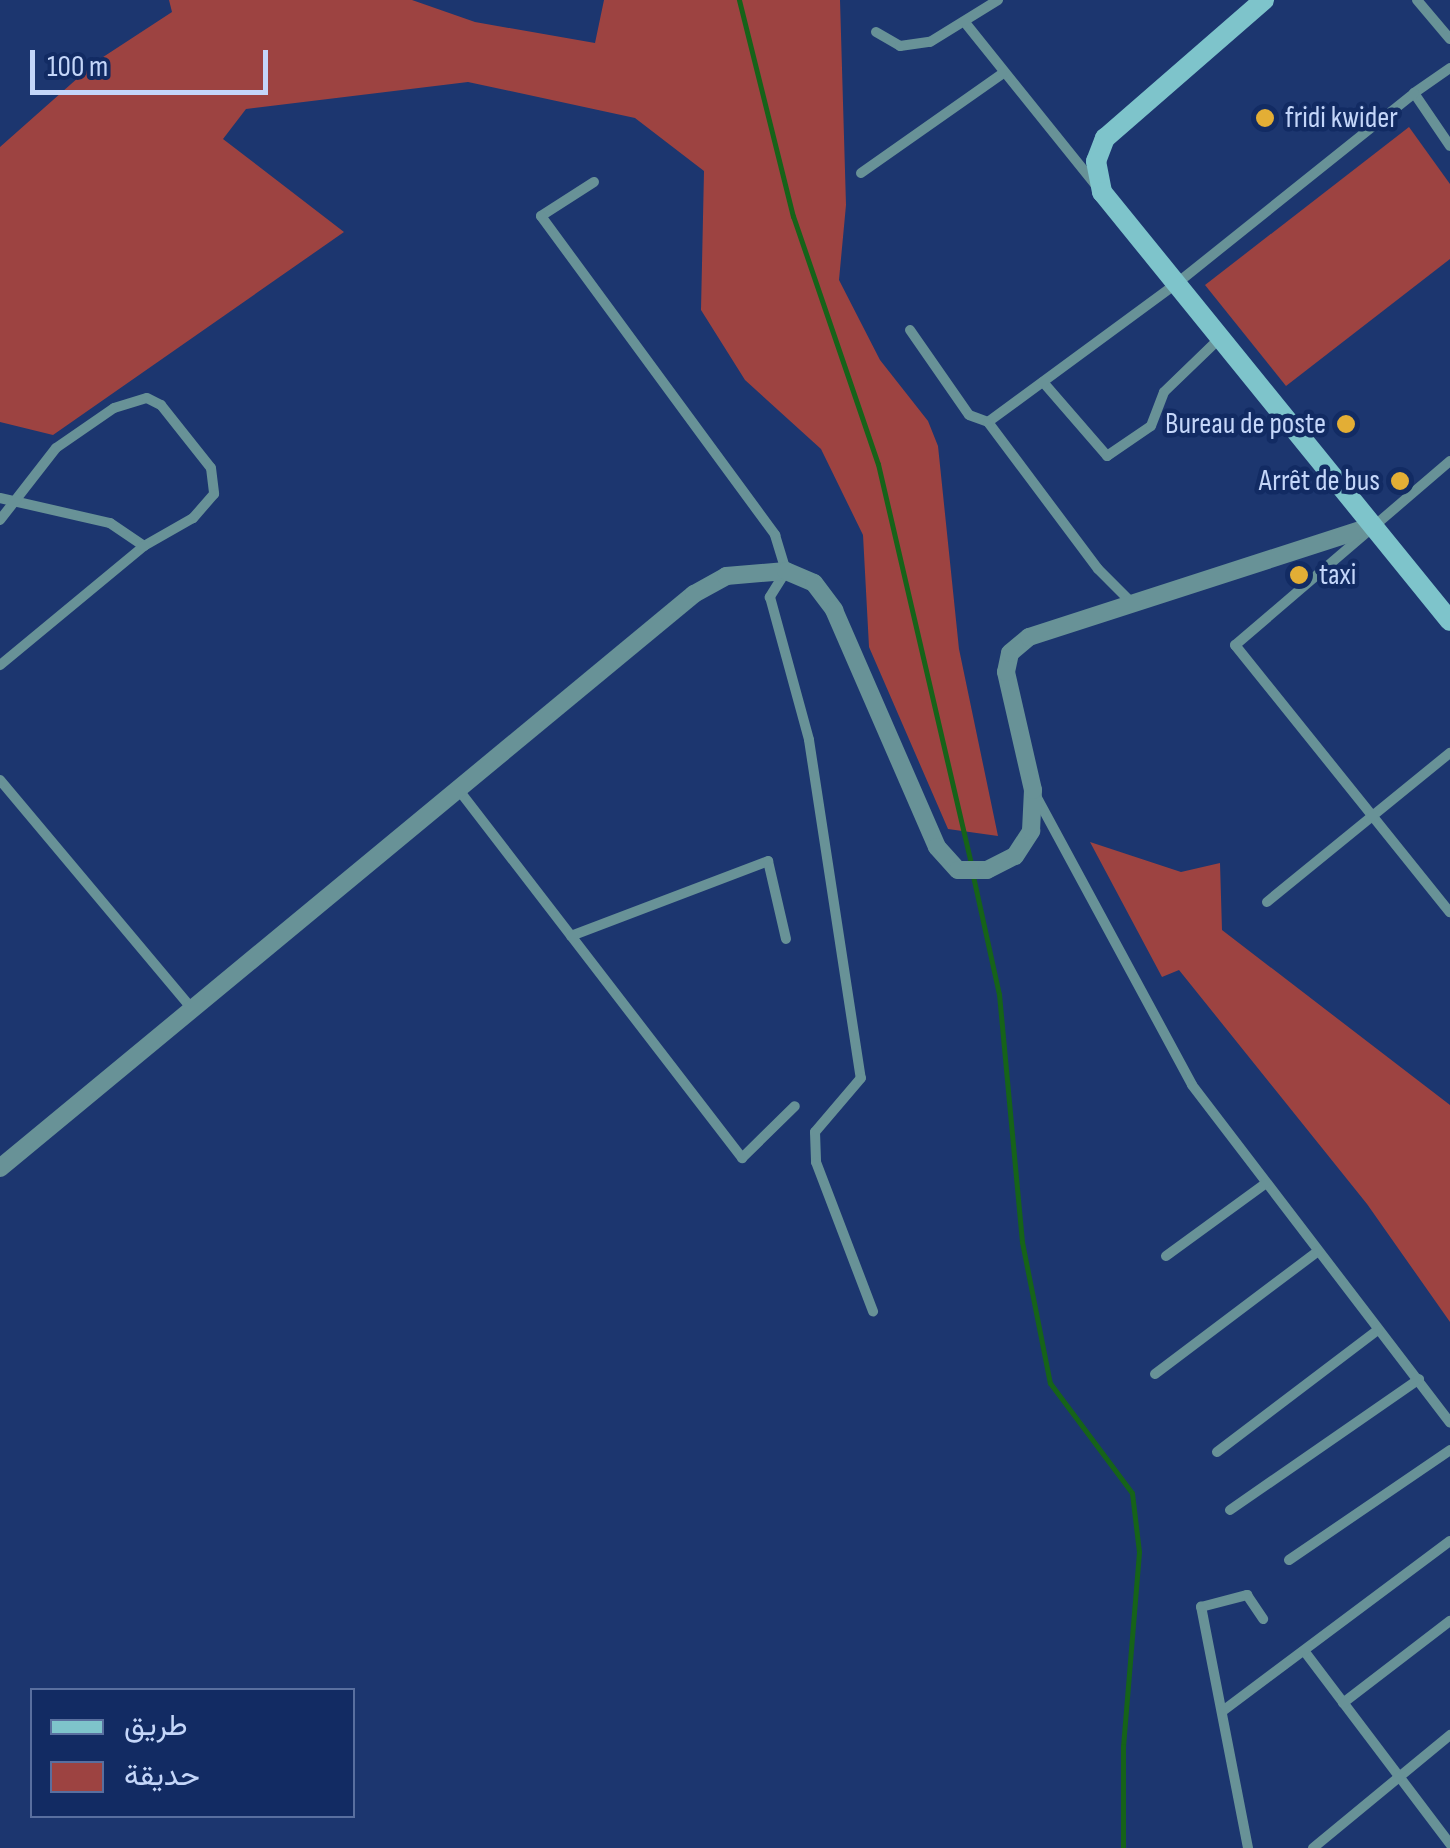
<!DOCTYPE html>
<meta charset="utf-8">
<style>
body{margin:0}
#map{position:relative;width:1450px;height:1848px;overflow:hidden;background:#1c366f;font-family:"Sofia Sans Condensed",Vazirmatn,sans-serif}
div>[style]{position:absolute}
.green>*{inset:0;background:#9d4341}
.stream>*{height:5px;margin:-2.5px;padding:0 2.5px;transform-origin:2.5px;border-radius:2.5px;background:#166319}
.minor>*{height:10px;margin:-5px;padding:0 5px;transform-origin:5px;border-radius:5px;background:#689297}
.tertiary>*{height:18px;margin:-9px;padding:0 9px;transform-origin:9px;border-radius:9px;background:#689297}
.secondary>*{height:20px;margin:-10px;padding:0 10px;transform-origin:10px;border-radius:10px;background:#7ec4cb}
.dots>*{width:28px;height:28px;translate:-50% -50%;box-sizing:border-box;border:5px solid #122b63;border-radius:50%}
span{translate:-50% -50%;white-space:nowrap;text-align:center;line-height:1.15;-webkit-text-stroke:9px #122b63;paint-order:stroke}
.poi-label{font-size:30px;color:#c4d6f9}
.left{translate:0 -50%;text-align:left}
.right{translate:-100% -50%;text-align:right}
.legend{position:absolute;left:30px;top:1688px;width:325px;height:130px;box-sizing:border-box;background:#122b63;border:2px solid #596f9f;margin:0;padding:12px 18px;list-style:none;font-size:30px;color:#c4d6f9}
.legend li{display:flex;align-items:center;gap:20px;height:50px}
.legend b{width:50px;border:2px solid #596f9f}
.scale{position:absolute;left:30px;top:50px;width:238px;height:45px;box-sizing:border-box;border:5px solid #c4d6f9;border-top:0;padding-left:12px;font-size:30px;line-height:35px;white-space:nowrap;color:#c4d6f9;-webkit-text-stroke:8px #122b63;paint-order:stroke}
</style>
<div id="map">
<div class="green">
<i style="clip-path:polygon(169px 0,412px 0,475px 22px,595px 43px,604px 0,840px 0,846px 205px,839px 280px,880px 360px,928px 421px,938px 446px,959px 649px,998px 836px,948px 829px,869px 647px,863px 535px,821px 449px,745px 380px,701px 310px,704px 171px,635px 118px,468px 82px,246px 109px,223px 139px,344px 232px,53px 435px,0 422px,0 147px,97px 61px,172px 12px)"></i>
<i style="clip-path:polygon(1409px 127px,1450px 184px,1450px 259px,1286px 386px,1205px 285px)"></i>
<i style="clip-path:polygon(1090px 842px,1181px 872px,1220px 863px,1222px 930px,1450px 1105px,1450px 1322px,1367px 1204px,1179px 970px,1162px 977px)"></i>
</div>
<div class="stream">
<i style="left:739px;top:0;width:223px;rotate:76deg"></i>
<i style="left:793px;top:216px;width:262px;rotate:71.1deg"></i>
<i style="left:878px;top:464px;width:412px;rotate:76.9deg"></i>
<i style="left:973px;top:876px;width:121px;rotate:77.6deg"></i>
<i style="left:999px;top:994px;width:249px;rotate:84.7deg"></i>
<i style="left:1022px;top:1242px;width:144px;rotate:78.8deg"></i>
<i style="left:1050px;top:1383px;width:137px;rotate:53.3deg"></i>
<i style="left:1132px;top:1493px;width:59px;rotate:83.2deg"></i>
<i style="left:1139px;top:1552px;width:195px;rotate:94.7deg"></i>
<i style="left:1123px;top:1746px;width:102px;rotate:90deg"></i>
</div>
<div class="minor">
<i style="left:1417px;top:0;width:51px;rotate:49.8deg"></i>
<i style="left:967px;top:25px;width:209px;rotate:51.2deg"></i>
<i style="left:876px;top:32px;width:28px;rotate:30deg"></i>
<i style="left:900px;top:46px;width:30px;rotate:-8deg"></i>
<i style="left:930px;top:42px;width:80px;rotate:-31.7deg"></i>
<i style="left:1450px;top:68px;width:44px;rotate:145.2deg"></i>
<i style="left:1414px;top:93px;width:64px;rotate:55.8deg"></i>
<i style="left:861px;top:173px;width:172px;rotate:-35.1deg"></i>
<i style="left:594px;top:182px;width:63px;rotate:147.3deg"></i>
<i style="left:541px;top:216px;width:396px;rotate:53.7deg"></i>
<i style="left:775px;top:535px;width:38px;rotate:73deg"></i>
<i style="left:786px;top:571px;width:31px;rotate:122deg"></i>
<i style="left:770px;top:597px;width:148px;rotate:74.7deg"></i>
<i style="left:809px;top:740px;width:342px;rotate:81.3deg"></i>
<i style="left:861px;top:1078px;width:71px;rotate:130.4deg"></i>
<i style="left:815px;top:1132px;width:30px;rotate:88deg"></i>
<i style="left:816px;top:1162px;width:160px;rotate:69.1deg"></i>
<i style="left:910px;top:330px;width:103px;rotate:55.2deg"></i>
<i style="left:969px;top:415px;width:20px;rotate:20deg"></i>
<i style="left:1043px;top:382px;width:98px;rotate:49.1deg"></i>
<i style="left:1107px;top:456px;width:53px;rotate:-34.3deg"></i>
<i style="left:1151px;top:426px;width:36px;rotate:-69deg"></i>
<i style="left:1164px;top:392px;width:78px;rotate:-44deg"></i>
<i style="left:1450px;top:461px;width:283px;rotate:139.4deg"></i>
<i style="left:1235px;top:645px;width:343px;rotate:51.2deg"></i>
<i style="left:0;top:498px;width:113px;rotate:12.8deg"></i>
<i style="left:110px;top:523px;width:41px;rotate:34.1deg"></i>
<i style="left:144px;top:546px;width:187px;rotate:140.4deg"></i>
<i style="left:0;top:520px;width:91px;rotate:-52.1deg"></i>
<i style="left:56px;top:448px;width:70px;rotate:-34.6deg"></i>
<i style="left:114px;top:408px;width:34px;rotate:-17deg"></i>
<i style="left:147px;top:398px;width:16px;rotate:27deg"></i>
<i style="left:161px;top:405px;width:80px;rotate:51.6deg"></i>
<i style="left:211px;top:468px;width:26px;rotate:83deg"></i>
<i style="left:214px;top:494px;width:32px;rotate:131deg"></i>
<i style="left:193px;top:518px;width:56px;rotate:150.3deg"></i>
<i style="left:1132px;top:603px;width:48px;rotate:-135deg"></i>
<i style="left:1098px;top:569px;width:184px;rotate:-126.8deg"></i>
<i style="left:988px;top:422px;width:233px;rotate:-36.3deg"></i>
<i style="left:1176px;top:284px;width:305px;rotate:-38.7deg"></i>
<i style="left:0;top:780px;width:299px;rotate:50deg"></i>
<i style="left:458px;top:789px;width:466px;rotate:52.4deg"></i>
<i style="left:742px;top:1158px;width:74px;rotate:-44.5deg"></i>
<i style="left:1036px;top:796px;width:328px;rotate:61.6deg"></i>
<i style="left:1192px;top:1085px;width:425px;rotate:52.6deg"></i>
<i style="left:1267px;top:902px;width:236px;rotate:-39.2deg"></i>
<i style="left:571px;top:936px;width:211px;rotate:-20.8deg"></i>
<i style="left:768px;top:861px;width:80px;rotate:77deg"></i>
<i style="left:1166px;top:1256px;width:124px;rotate:-36.1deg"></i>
<i style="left:1155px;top:1374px;width:204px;rotate:-37deg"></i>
<i style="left:1217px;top:1452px;width:202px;rotate:-37.2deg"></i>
<i style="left:1230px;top:1510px;width:230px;rotate:-34.7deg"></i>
<i style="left:1289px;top:1560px;width:195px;rotate:-34.3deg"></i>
<i style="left:1305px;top:1652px;width:241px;rotate:52.9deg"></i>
<i style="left:1343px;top:1703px;width:135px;rotate:-37.5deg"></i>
<i style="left:1224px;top:1710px;width:282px;rotate:-36.8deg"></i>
<i style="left:1248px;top:1848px;width:246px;rotate:-101deg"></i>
<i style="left:1201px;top:1607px;width:48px;rotate:-14.6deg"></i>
<i style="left:1247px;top:1595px;width:29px;rotate:56deg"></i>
<i style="left:1313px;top:1848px;width:178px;rotate:-39.5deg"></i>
</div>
<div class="tertiary">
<i style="left:0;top:1168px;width:901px;rotate:-39.59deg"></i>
<i style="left:694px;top:594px;width:37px;rotate:-29deg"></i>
<i style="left:726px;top:576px;width:60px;rotate:-4.8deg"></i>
<i style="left:786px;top:571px;width:30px;rotate:23deg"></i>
<i style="left:814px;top:583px;width:34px;rotate:53deg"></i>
<i style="left:834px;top:610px;width:258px;rotate:66.5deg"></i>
<i style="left:937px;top:847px;width:31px;rotate:48deg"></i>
<i style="left:958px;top:870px;width:29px"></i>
<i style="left:987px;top:870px;width:31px;rotate:-27deg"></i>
<i style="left:1015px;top:856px;width:30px;rotate:-57deg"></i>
<i style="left:1031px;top:831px;width:41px;rotate:-87.2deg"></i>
<i style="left:1033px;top:790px;width:121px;rotate:-102.9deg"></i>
<i style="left:1006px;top:672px;width:19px;rotate:-78deg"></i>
<i style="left:1010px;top:653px;width:25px;rotate:-40deg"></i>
<i style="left:1029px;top:637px;width:361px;rotate:-17.9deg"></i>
</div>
<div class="secondary">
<i style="left:1264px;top:0;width:211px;rotate:139deg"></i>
<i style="left:1105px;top:138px;width:25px;rotate:111deg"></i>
<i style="left:1096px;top:161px;width:32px;rotate:79deg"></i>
<i style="left:1102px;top:192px;width:552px;rotate:50.95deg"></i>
</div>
<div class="dots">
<i style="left:1265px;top:118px;background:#e3ae35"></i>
<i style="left:1346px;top:424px;background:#e3ae35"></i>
<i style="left:1400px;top:481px;background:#e3ae35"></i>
<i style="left:1299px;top:575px;background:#e3ae35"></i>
</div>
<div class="poi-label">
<span class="left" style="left:1285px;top:118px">fridi kwider</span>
<span class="right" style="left:1326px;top:424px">Bureau de poste</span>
<span class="right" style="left:1380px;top:481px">Arrêt de bus</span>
<span class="left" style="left:1319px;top:575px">taxi</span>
</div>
<ul class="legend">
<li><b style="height:12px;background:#7ec4cb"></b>طريق</li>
<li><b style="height:28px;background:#9d4341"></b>حديقة</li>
</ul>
<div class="scale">100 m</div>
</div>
